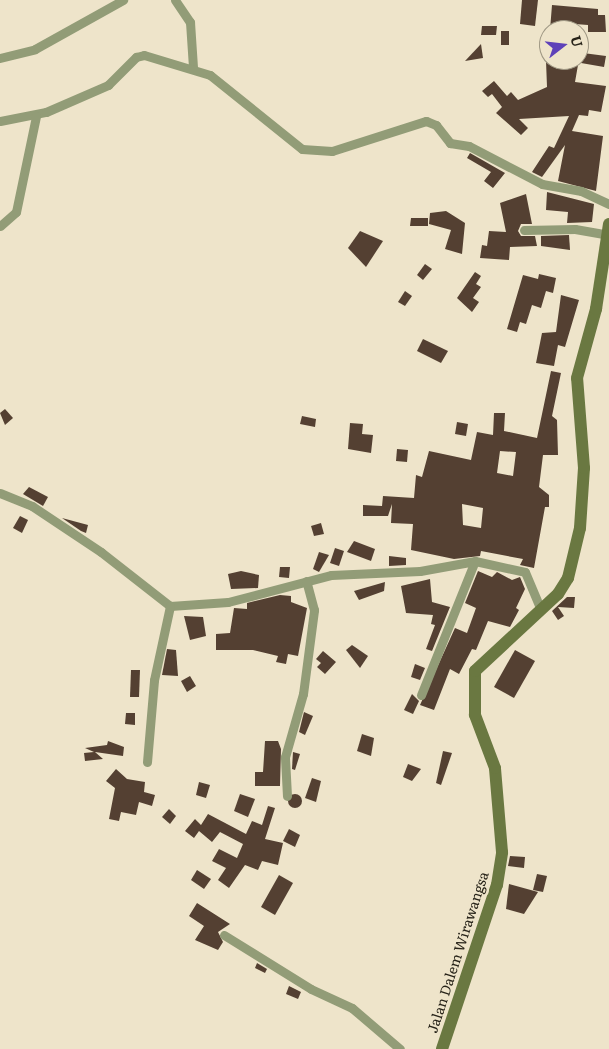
<!DOCTYPE html>
<style>
body{margin:0}
#map{position:relative;width:609px;height:1049px;overflow:hidden;background:#eee4ca;font-family:Literata,serif}
div>[style]{position:absolute}
.building>*{inset:0;background:#544032}
.round{border-radius:50%}
.street>*{height:9px;margin:-4.5px;padding:0 4.5px;transform-origin:4.5px;border-radius:4.5px;background:#929c77}
.secondary>*{height:12px;margin:-6px;padding:0 6px;transform-origin:6px;border-radius:6px;background:#6a7841}
span{translate:-50% -50%;white-space:nowrap;text-align:center;line-height:1.15;-webkit-text-stroke:5px #eee4ca;paint-order:stroke}
.street-label{font-size:14px;color:#272319}
.north{position:absolute;left:539px;top:20px;width:50px;height:50px;box-sizing:border-box;background:#eee4ca;border:1px solid #9e9783;border-radius:50%;rotate:74deg;font-size:14px;font-weight:700;line-height:20px;text-align:center;color:#272319}
.north::after{content:'';display:block;margin:auto;width:18px;height:22px;background:#5e41b9;clip-path:polygon(50% 0,100% 100%,50% 72%,0 100%)}
</style>
<div id="map">
<div class="building">
<i style="clip-path:polygon(522px 0,538px 0,535px 26px,520px 24px)"></i>
<i style="clip-path:polygon(552px 5px,598px 9px,598px 15px,605px 15px,606px 32px,588px 32px,588px 25px,562px 23px,561px 30px,550px 30px)"></i>
<i style="clip-path:polygon(482px 26px,497px 26px,496px 35px,481px 35px)"></i>
<i style="clip-path:polygon(501px 31px,509px 31px,509px 45px,501px 45px)"></i>
<i style="clip-path:polygon(481px 44px,483px 58px,465px 61px)"></i>
<i style="clip-path:polygon(583px 53px,606px 56px,604px 67px,581px 63px)"></i>
<i style="clip-path:polygon(546px 61px,578px 65px,575px 82px,606px 86px,601px 112px,589px 110px,588px 116px,579px 115px,572px 131px,603px 136px,596px 191px,558px 181px,565px 145px,542px 177px,532px 172px,549px 146px,554px 148px,569px 116px,519px 119px,528px 128px,521px 135px,496px 113px,502px 107px,492px 94px,488px 97px,482px 91px,494px 81px,507px 96px,511px 92px,518px 100px,547px 87px)"></i>
<i style="clip-path:polygon(470px 153px,505px 173px,493px 188px,484px 181px,491px 172px,467px 158px)"></i>
<i style="clip-path:polygon(547px 192px,594px 204px,592px 222px,567px 223px,568px 212px,546px 210px)"></i>
<i style="clip-path:polygon(526px 194px,532px 224px,521px 224px,518px 231px,521px 236px,535px 236px,537px 246px,510px 247px,509px 260px,480px 258px,482px 245px,487px 246px,489px 231px,506px 232px,500px 203px)"></i>
<i style="clip-path:polygon(446px 211px,465px 223px,462px 254px,445px 249px,451px 230px,429px 224px,430px 213px)"></i>
<i style="clip-path:polygon(411px 218px,428px 218px,428px 226px,410px 226px)"></i>
<i style="clip-path:polygon(360px 231px,383px 241px,366px 267px,348px 248px)"></i>
<i style="clip-path:polygon(569px 235px,570px 250px,541px 246px,541px 236px)"></i>
<i style="clip-path:polygon(425px 264px,432px 269px,423px 280px,417px 275px)"></i>
<i style="clip-path:polygon(475px 272px,481px 276px,476px 284px,481px 287px,473px 298px,479px 302px,472px 312px,457px 298px)"></i>
<i style="clip-path:polygon(539px 274px,556px 278px,553px 293px,546px 291px,541px 308px,532px 305px,526px 324px,520px 322px,517px 332px,507px 329px,523px 275px,538px 279px)"></i>
<i style="clip-path:polygon(405px 291px,412px 296px,405px 306px,398px 302px)"></i>
<i style="clip-path:polygon(561px 295px,579px 300px,565px 347px,558px 345px,554px 366px,536px 363px,542px 333px,556px 332px)"></i>
<i style="clip-path:polygon(423px 339px,448px 351px,441px 363px,417px 351px)"></i>
<i style="clip-path:polygon(evenodd,551px 371px,561px 373px,552px 416px,557px 420px,558px 455px,543px 455px,539px 487px,549px 495px,549px 507px,545px 507px,534px 568px,520px 565px,523px 559px,481px 551px,480px 556px,454px 559px,411px 550px,413px 524px,391px 523px,392px 504px,388px 516px,363px 516px,363px 505px,382px 506px,383px 496px,414px 498px,416px 475px,422px 477px,429px 451px,471px 460px,477px 432px,493px 435px,494px 413px,505px 413px,504px 431px,537px 438px,551px 371px,500px 451px,516px 452px,513px 476px,497px 473px,500px 451px,551px 371px,462px 504px,483px 508px,481px 528px,463px 525px,462px 504px)"></i>
<i style="clip-path:polygon(5px 409px,13px 418px,5px 425px,0 413px)"></i>
<i style="clip-path:polygon(302px 416px,316px 419px,315px 427px,300px 424px)"></i>
<i style="clip-path:polygon(457px 422px,468px 424px,466px 436px,455px 434px)"></i>
<i style="clip-path:polygon(350px 423px,363px 424px,362px 434px,373px 435px,371px 453px,348px 449px)"></i>
<i style="clip-path:polygon(397px 449px,408px 450px,407px 462px,396px 461px)"></i>
<i style="clip-path:polygon(29px 487px,48px 497px,43px 506px,23px 494px)"></i>
<i style="clip-path:polygon(20px 516px,28px 520px,22px 533px,13px 528px)"></i>
<i style="clip-path:polygon(62px 518px,88px 525px,86px 533px,81px 531px)"></i>
<i style="clip-path:polygon(321px 523px,324px 534px,314px 536px,311px 526px)"></i>
<i style="clip-path:polygon(354px 541px,375px 549px,371px 561px,347px 552px)"></i>
<i style="clip-path:polygon(335px 548px,344px 551px,339px 566px,330px 563px)"></i>
<i style="clip-path:polygon(319px 552px,329px 555px,319px 572px,313px 569px)"></i>
<i style="clip-path:polygon(389px 556px,406px 558px,406px 565px,389px 566px)"></i>
<i style="clip-path:polygon(280px 567px,290px 567px,289px 578px,279px 577px)"></i>
<i style="clip-path:polygon(241px 571px,259px 575px,258px 588px,231px 589px,228px 574px)"></i>
<i style="clip-path:polygon(478px 571px,492px 577px,497px 572px,512px 580px,520px 577px,525px 589px,516px 608px,519px 610px,510px 627px,488px 621px,476px 650px,472px 649px,459px 674px,450px 669px,434px 710px,420px 705px,455px 628px,467px 633px,476px 608px,465px 603px)"></i>
<i style="clip-path:polygon(430px 579px,432px 602px,450px 607px,432px 651px,426px 649px,435px 625px,431px 624px,433px 615px,406px 613px,401px 586px)"></i>
<i style="clip-path:polygon(385px 582px,384px 591px,359px 600px,354px 591px)"></i>
<i style="clip-path:polygon(280px 595px,291px 596px,291px 602px,307px 608px,298px 656px,288px 654px,286px 664px,276px 662px,278px 656px,253px 650px,216px 650px,216px 634px,230px 633px,234px 608px,247px 609px,247px 603px)"></i>
<i style="clip-path:polygon(567px 597px,575px 597px,574px 608px,558px 607px,564px 616px,558px 620px,552px 611px)"></i>
<i style="clip-path:polygon(184px 616px,203px 617px,206px 636px,190px 640px)"></i>
<i style="clip-path:polygon(352px 645px,368px 656px,360px 668px,346px 650px)"></i>
<i style="clip-path:polygon(167px 649px,176px 650px,178px 676px,162px 675px)"></i>
<i style="clip-path:polygon(515px 650px,535px 661px,514px 698px,494px 687px)"></i>
<i style="clip-path:polygon(323px 651px,336px 662px,325px 674px,317px 667px,321px 663px,316px 659px)"></i>
<i style="clip-path:polygon(415px 664px,425px 668px,420px 680px,411px 677px)"></i>
<i style="clip-path:polygon(131px 670px,140px 670px,139px 697px,130px 697px)"></i>
<i style="clip-path:polygon(190px 676px,196px 686px,187px 692px,181px 681px)"></i>
<i style="clip-path:polygon(412px 694px,419px 701px,413px 714px,404px 710px)"></i>
<i style="clip-path:polygon(304px 712px,313px 716px,305px 735px,299px 732px)"></i>
<i style="clip-path:polygon(126px 713px,135px 713px,135px 725px,125px 724px)"></i>
<i style="clip-path:polygon(362px 734px,374px 738px,371px 756px,357px 751px)"></i>
<i style="clip-path:polygon(108px 741px,124px 747px,123px 756px,95px 752px,103px 759px,85px 761px,84px 753px,94px 752px,85px 748px,107px 745px)"></i>
<i style="clip-path:polygon(265px 741px,278px 741px,281px 749px,280px 786px,255px 786px,255px 772px,263px 772px)"></i>
<i style="clip-path:polygon(443px 751px,452px 753px,441px 785px,436px 783px)"></i>
<i style="clip-path:polygon(293px 752px,300px 754px,295px 770px,292px 769px)"></i>
<i style="clip-path:polygon(408px 764px,421px 769px,412px 781px,403px 777px)"></i>
<i style="clip-path:polygon(116px 769px,127px 779px,145px 782px,144px 792px,155px 795px,152px 806px,139px 802px,136px 815px,121px 812px,119px 821px,109px 819px,115px 788px,106px 781px)"></i>
<i style="clip-path:polygon(312px 778px,321px 781px,316px 802px,305px 798px)"></i>
<i style="clip-path:polygon(199px 782px,210px 785px,206px 798px,196px 795px)"></i>
<i style="clip-path:polygon(240px 794px,255px 799px,248px 817px,234px 811px)"></i>
<i class="round" style="left:288px;top:794px;width:14px;height:14px"></i>
<i style="clip-path:polygon(268px 806px,275px 808px,265px 839px,283px 843px,278px 865px,262px 861px,258px 870px,245px 865px,229px 888px,218px 880px,226px 868px,212px 861px,219px 849px,237px 858px,243px 844px,220px 832px,212px 842px,199px 831px,194px 838px,185px 831px,195px 819px,201px 825px,208px 814px,246px 834px,252px 821px,262px 825px)"></i>
<i style="clip-path:polygon(169px 809px,176px 816px,170px 824px,162px 817px)"></i>
<i style="clip-path:polygon(289px 829px,300px 835px,295px 847px,283px 841px)"></i>
<i style="clip-path:polygon(510px 856px,525px 857px,524px 868px,508px 866px)"></i>
<i style="clip-path:polygon(197px 870px,211px 879px,204px 889px,191px 880px)"></i>
<i style="clip-path:polygon(537px 874px,547px 876px,543px 892px,533px 890px)"></i>
<i style="clip-path:polygon(279px 875px,293px 883px,275px 915px,261px 907px)"></i>
<i style="clip-path:polygon(509px 884px,538px 892px,524px 914px,506px 909px)"></i>
<i style="clip-path:polygon(197px 903px,230px 924px,218px 932px,223px 942px,218px 950px,195px 940px,204px 926px,189px 916px)"></i>
<i style="clip-path:polygon(257px 963px,267px 969px,265px 973px,255px 968px)"></i>
<i style="clip-path:polygon(289px 986px,301px 992px,298px 999px,286px 994px)"></i>
</div>
<div class="street">
<i style="left:175px;top:0;width:27px;rotate:56deg"></i>
<i style="left:190px;top:22px;width:45px;rotate:86.2deg"></i>
<i style="left:0;top:58px;width:36px;rotate:-14deg"></i>
<i style="left:35px;top:49px;width:101px;rotate:-29.1deg"></i>
<i style="left:0;top:121px;width:47px;rotate:-11.1deg"></i>
<i style="left:46px;top:112px;width:68px;rotate:-23.5deg"></i>
<i style="left:108px;top:85px;width:40px;rotate:-45deg"></i>
<i style="left:136px;top:57px;width:8px;rotate:-14deg"></i>
<i style="left:144px;top:55px;width:69px;rotate:16.9deg"></i>
<i style="left:210px;top:75px;width:118px;rotate:38.8deg"></i>
<i style="left:302px;top:149px;width:30px;rotate:4deg"></i>
<i style="left:332px;top:151px;width:99px;rotate:-17.7deg"></i>
<i style="left:426px;top:121px;width:11px;rotate:22deg"></i>
<i style="left:436px;top:125px;width:23px;rotate:52deg"></i>
<i style="left:450px;top:143px;width:19px;rotate:9deg"></i>
<i style="left:469px;top:146px;width:82px;rotate:27.5deg"></i>
<i style="left:542px;top:184px;width:40px;rotate:10deg"></i>
<i style="left:581px;top:191px;width:31px;rotate:25deg"></i>
<i style="left:0;top:226px;width:21px;rotate:-41deg"></i>
<i style="left:16px;top:212px;width:98px;rotate:-78.2deg"></i>
<i style="left:524px;top:230px;width:51px;rotate:-1.1deg"></i>
<i style="left:575px;top:229px;width:35px;rotate:10deg"></i>
<i style="left:0;top:493px;width:35px;rotate:22deg"></i>
<i style="left:32px;top:506px;width:83px;rotate:33.7deg"></i>
<i style="left:101px;top:552px;width:88px;rotate:38deg"></i>
<i style="left:170px;top:606px;width:58px;rotate:-3.9deg"></i>
<i style="left:228px;top:602px;width:106px;rotate:-14.7deg"></i>
<i style="left:331px;top:575px;width:89px;rotate:-2.6deg"></i>
<i style="left:420px;top:571px;width:56px;rotate:-10.3deg"></i>
<i style="left:475px;top:561px;width:51px;rotate:12.4deg"></i>
<i style="left:525px;top:572px;width:41px;rotate:67.2deg"></i>
<i style="left:421px;top:695px;width:144px;rotate:-68.1deg"></i>
<i style="left:147px;top:762px;width:82px;rotate:-85.1deg"></i>
<i style="left:154px;top:680px;width:76px;rotate:-77.8deg"></i>
<i style="left:287px;top:796px;width:39px;rotate:-93deg"></i>
<i style="left:285px;top:757px;width:66px;rotate:-74.1deg"></i>
<i style="left:303px;top:694px;width:85px;rotate:-82.5deg"></i>
<i style="left:314px;top:610px;width:30px;rotate:-105deg"></i>
<i style="left:224px;top:935px;width:102px;rotate:31.8deg"></i>
<i style="left:311px;top:989px;width:45px;rotate:24.9deg"></i>
<i style="left:352px;top:1008px;width:63px;rotate:40.5deg"></i>
</div>
<div class="secondary">
<i style="left:442px;top:1049px;width:173px;rotate:-71.5deg"></i>
<i style="left:497px;top:885px;width:33px;rotate:-81deg"></i>
<i style="left:502px;top:852px;width:84px;rotate:-94.8deg"></i>
<i style="left:495px;top:768px;width:57px;rotate:-110.7deg"></i>
<i style="left:475px;top:715px;width:44px;rotate:-90deg"></i>
<i style="left:475px;top:671px;width:113px;rotate:-42.9deg"></i>
<i style="left:558px;top:594px;width:19px;rotate:-58deg"></i>
<i style="left:568px;top:578px;width:51px;rotate:-76.5deg"></i>
<i style="left:580px;top:528px;width:60px;rotate:-86.2deg"></i>
<i style="left:584px;top:468px;width:90px;rotate:-94.4deg"></i>
<i style="left:577px;top:378px;width:72px;rotate:-74.6deg"></i>
<i style="left:596px;top:309px;width:86px;rotate:-81.3deg"></i>
</div>
<div class="street-label">
<span style="left:457px;top:952px;rotate:-72deg">Jalan Dalem Wirawangsa</span>
</div>
<div class="north">U</div>
</div>
